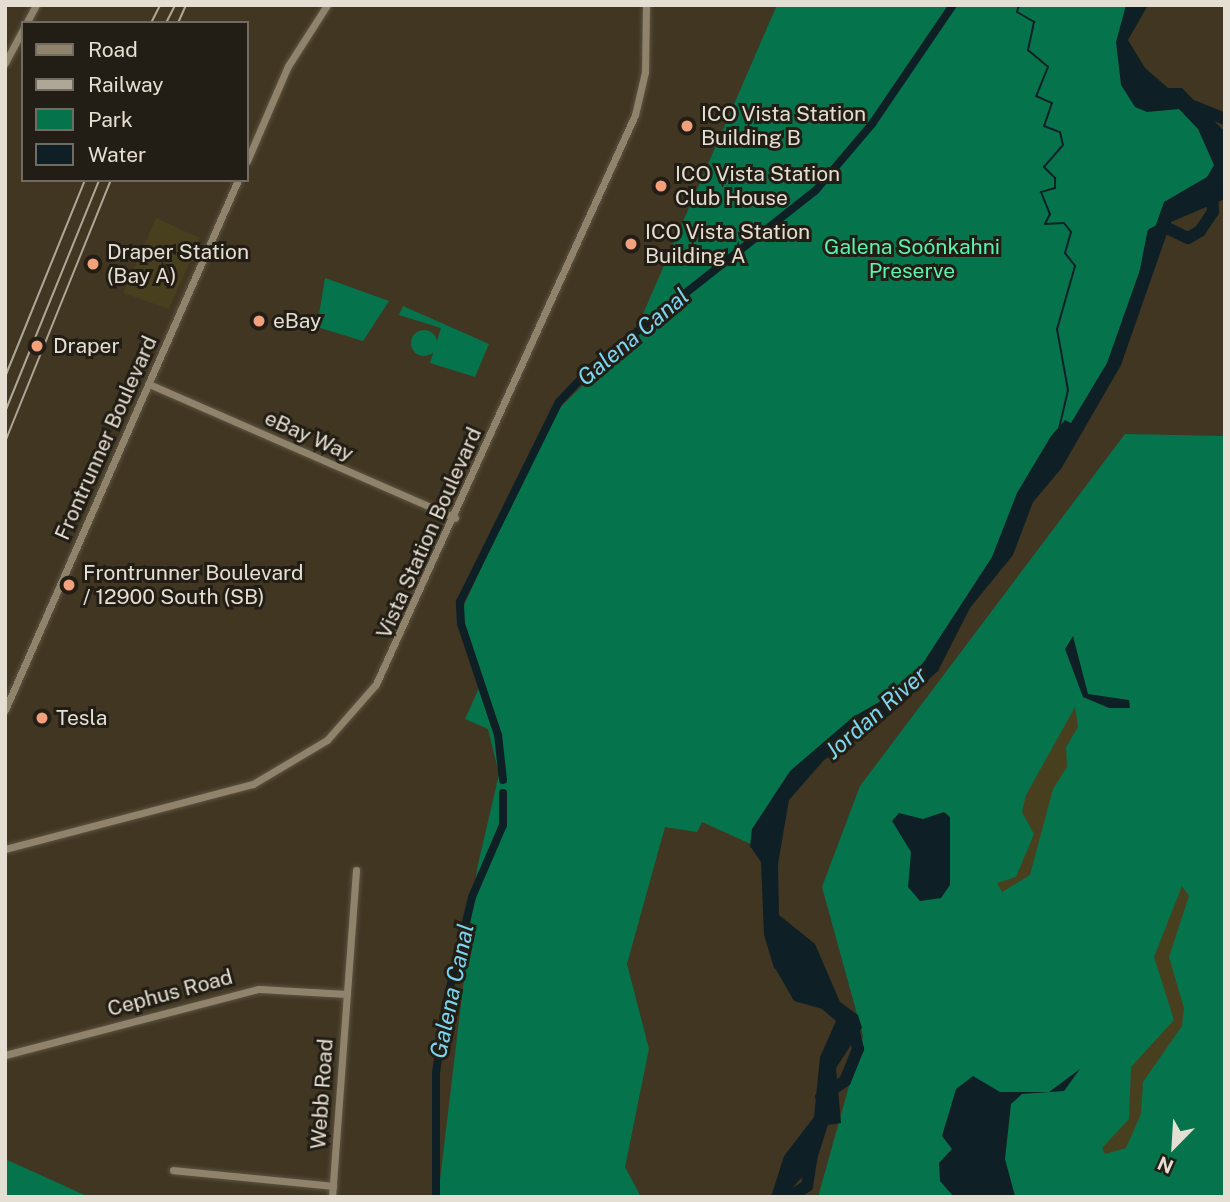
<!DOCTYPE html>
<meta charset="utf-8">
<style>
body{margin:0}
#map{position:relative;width:1230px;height:1202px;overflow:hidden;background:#403622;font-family:"Public Sans",sans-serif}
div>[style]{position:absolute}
.green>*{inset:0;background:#05744d}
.round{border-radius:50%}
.sand>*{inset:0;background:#483f1f}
.water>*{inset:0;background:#0e2025}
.stream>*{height:2px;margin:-1px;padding:0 1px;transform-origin:1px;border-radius:1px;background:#0e2025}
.canal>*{height:8px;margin:-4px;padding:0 4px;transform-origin:4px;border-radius:4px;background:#0e2025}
.river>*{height:12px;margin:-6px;padding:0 6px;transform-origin:6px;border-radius:6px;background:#0e2025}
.roads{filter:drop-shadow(0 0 2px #5c5442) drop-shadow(0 0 2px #5c5442)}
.minor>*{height:7px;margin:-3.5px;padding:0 3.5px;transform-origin:3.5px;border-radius:3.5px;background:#8f836c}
.rail>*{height:2px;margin:-1px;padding:0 1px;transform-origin:1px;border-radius:1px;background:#aea798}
.dots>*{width:19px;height:19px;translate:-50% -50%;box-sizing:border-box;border:4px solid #231e15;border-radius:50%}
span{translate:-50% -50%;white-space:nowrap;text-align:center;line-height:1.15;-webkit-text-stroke:6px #231e15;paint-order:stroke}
.poi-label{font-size:21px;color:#e5dfd3}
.left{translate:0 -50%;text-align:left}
.park-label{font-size:21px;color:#5df2b0}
.street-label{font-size:21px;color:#e5dfd3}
.water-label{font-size:23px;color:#7bd6f2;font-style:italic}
.frame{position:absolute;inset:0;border:7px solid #e5dfd3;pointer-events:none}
.legend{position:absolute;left:21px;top:21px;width:228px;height:161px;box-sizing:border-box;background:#231e15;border:2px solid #716b61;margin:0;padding:9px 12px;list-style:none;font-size:21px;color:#e5dfd3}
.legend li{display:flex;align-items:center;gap:14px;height:35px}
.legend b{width:35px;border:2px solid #716b61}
.north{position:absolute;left:1139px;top:1111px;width:70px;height:70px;-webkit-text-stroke:5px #231e15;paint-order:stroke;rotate:204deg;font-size:19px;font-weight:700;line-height:28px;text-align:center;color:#e5dfd3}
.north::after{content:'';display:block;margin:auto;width:24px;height:32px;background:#e5dfd3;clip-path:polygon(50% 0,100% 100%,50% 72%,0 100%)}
</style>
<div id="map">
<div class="green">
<i style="clip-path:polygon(777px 5px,1130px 5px,1119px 59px,1189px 108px,1218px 157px,1212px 180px,1152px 233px,1121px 341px,1001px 550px,919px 673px,781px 789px,753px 845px,702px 822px,697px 832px,665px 827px,627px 964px,649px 1049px,625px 1167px,641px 1197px,438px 1197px,477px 869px,499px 774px,488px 729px,465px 719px,479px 688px,461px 612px,550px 417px,633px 337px)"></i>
<i style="clip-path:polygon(325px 278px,389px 301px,363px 341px,317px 327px)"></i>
<i style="clip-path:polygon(403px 306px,489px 344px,475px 377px,430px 363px,441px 328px,399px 315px)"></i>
<i class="round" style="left:411px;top:330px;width:26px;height:26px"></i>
<i style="clip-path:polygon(1125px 434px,1225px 436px,1225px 1197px,818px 1197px,863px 1036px,822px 887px,860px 786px)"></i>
<i style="clip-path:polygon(5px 1159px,89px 1197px,5px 1197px)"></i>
</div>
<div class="sand">
<i style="clip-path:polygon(156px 218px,200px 238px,169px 309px,123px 293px)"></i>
<i style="clip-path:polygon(1075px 707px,1078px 727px,1066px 747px,1067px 767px,1053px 789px,1030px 875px,1002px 892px,997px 883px,1016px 877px,1034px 834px,1022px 812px,1026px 795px)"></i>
<i style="clip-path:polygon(1182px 886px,1189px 896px,1169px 957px,1184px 1008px,1182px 1026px,1143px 1082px,1141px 1114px,1126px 1148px,1105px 1154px,1102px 1148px,1129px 1119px,1131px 1067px,1174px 1020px,1154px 957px)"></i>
</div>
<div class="water">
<i style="clip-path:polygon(1126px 5px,1148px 5px,1128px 40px,1145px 68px,1168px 88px,1182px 88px,1225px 132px,1225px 199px,1171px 222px,1121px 365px,1061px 469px,1033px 502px,1013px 555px,970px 608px,938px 671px,874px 729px,824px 760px,789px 800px,778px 864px,779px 915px,815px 944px,840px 1002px,858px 1015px,862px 1028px,836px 1068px,841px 1123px,828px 1125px,816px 1162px,784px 1197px,771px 1197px,784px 1156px,814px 1117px,820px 1057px,836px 1021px,774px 968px,764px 935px,761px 862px,750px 846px,752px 829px,790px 771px,853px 717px,895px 693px,923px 663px,992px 557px,1017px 493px,1051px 436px,1065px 420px,1071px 423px,1107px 363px,1164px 202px,1207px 177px,1214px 165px,1198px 129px,1179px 109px,1147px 112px,1135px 107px,1121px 85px,1116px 42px)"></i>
<i style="clip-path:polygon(1073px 636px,1088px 694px,1129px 700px,1130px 708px,1109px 708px,1083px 697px,1065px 649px)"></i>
<i style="clip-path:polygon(944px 812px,950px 817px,950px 885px,941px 898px,920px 901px,908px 887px,911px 852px,892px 821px,899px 813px,923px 819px)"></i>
<i style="clip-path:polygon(1080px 1069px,1064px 1091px,1022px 1094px,1011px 1104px,1005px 1159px,1015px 1196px,954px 1197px,940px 1181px,939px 1163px,952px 1149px,942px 1136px,956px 1089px,973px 1076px,1000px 1092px,1049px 1092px)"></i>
</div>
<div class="stream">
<i style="left:1019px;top:5px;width:7px;rotate:106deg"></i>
<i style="left:1017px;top:12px;width:20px;rotate:30deg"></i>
<i style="left:1034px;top:22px;width:29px;rotate:102deg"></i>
<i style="left:1028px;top:50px;width:26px;rotate:40deg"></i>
<i style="left:1048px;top:67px;width:31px;rotate:112deg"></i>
<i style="left:1036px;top:96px;width:17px;rotate:24deg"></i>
<i style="left:1052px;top:103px;width:24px;rotate:109deg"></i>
<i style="left:1044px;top:126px;width:17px;rotate:21deg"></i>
<i style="left:1060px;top:132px;width:13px;rotate:77deg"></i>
<i style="left:1063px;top:145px;width:29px;rotate:131deg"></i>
<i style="left:1044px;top:167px;width:16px;rotate:45deg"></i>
<i style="left:1055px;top:178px;width:10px;rotate:90deg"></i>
<i style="left:1055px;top:188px;width:15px;rotate:164deg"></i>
<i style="left:1041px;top:192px;width:24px;rotate:68deg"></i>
<i style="left:1050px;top:214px;width:11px;rotate:117deg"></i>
<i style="left:1045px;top:224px;width:19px;rotate:-3deg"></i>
<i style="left:1064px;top:223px;width:11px;rotate:52deg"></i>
<i style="left:1071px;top:232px;width:22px;rotate:106deg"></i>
<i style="left:1065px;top:253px;width:16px;rotate:52deg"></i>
<i style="left:1075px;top:266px;width:66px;rotate:105.9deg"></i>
<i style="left:1057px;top:329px;width:62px;rotate:79.8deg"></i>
<i style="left:1068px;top:390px;width:39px;rotate:103deg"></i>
</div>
<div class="canal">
<i style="left:503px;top:780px;width:45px;rotate:-96.3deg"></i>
<i style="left:498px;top:735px;width:117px;rotate:-108.4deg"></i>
<i style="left:461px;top:624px;width:22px;rotate:-93deg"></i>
<i style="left:460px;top:602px;width:223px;rotate:-63.7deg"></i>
<i style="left:559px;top:402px;width:48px;rotate:-46.7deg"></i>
<i style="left:592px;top:367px;width:285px;rotate:-38.3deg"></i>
<i style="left:816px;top:190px;width:87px;rotate:-49.7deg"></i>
<i style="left:872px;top:124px;width:144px;rotate:-55.8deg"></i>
<i style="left:436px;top:1197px;width:124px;rotate:-90deg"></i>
<i style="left:436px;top:1073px;width:66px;rotate:-82.1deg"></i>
<i style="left:445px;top:1008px;width:114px;rotate:-76.3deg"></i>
<i style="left:472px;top:897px;width:78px;rotate:-66.7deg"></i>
<i style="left:503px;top:825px;width:32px;rotate:-90deg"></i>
</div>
<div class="river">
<i style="left:1193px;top:106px;width:35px;rotate:22deg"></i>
<i style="left:1145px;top:275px;width:42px;rotate:-79deg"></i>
<i style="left:1153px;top:234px;width:14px;rotate:-30deg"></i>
<i style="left:1165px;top:227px;width:25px;rotate:26deg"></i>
<i style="left:1188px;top:238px;width:14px;rotate:-30deg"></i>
<i style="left:1200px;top:231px;width:23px;rotate:-56deg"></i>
<i style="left:1213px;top:212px;width:20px;rotate:-93deg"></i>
<i style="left:782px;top:968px;width:32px;rotate:60deg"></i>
<i style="left:798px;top:996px;width:38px;rotate:15deg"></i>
<i style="left:821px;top:1097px;width:29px;rotate:-34deg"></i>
<i style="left:845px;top:1081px;width:35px;rotate:-68deg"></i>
<i style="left:858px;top:1049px;width:23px;rotate:-103deg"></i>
<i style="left:789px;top:1197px;width:21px;rotate:-31deg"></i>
<i style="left:807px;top:1186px;width:38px;rotate:-81deg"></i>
</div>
<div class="roads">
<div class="minor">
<i style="left:5px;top:63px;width:66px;rotate:-61.9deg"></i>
<i style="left:247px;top:161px;width:103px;rotate:-66.7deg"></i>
<i style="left:288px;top:66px;width:72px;rotate:-57.4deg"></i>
<i style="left:149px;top:384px;width:334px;rotate:23.6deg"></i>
<i style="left:5px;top:710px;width:579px;rotate:-66.27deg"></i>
<i style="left:5px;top:849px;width:256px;rotate:-14.7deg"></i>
<i style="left:253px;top:784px;width:86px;rotate:-30.7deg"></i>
<i style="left:327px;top:740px;width:74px;rotate:-48.8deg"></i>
<i style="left:376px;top:684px;width:625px;rotate:-65.53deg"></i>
<i style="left:635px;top:115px;width:44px;rotate:-76.9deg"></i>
<i style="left:645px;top:72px;width:67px;rotate:-89.1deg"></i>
<i style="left:5px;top:1055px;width:262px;rotate:-14.6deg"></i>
<i style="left:259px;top:989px;width:88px;rotate:3.3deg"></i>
<i style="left:173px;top:1170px;width:161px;rotate:5.7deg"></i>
<i style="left:332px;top:1197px;width:328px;rotate:-85.8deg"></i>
</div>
</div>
<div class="rail">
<i style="left:151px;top:23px;width:20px;rotate:-63deg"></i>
<i style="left:166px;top:23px;width:20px;rotate:-63deg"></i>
<i style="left:178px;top:23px;width:20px;rotate:-66deg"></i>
<i style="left:5px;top:377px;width:213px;rotate:-67.9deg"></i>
<i style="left:5px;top:412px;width:250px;rotate:-67.9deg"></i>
<i style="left:5px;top:442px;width:283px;rotate:-68deg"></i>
</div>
<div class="dots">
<i style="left:687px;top:126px;background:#f1a17c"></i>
<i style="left:661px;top:186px;background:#f1a17c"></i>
<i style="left:631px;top:244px;background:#f1a17c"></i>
<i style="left:93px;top:264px;background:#f1a17c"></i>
<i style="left:259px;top:321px;background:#f1a17c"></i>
<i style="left:37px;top:346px;background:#f1a17c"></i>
<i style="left:69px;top:585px;background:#f1a17c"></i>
<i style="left:42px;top:718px;background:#f1a17c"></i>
</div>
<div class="poi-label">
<span class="left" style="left:701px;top:126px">ICO Vista Station<br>Building B</span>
<span class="left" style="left:675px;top:186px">ICO Vista Station<br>Club House</span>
<span class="left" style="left:645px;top:244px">ICO Vista Station<br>Building A</span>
<span class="left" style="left:107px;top:264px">Draper Station<br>(Bay A)</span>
<span class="left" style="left:273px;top:321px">eBay</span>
<span class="left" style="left:53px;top:346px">Draper</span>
<span class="left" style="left:83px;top:585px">Frontrunner Boulevard<br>/ 12900 South (SB)</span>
<span class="left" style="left:56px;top:718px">Tesla</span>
</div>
<div class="park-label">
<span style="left:912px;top:259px">Galena Soónkahni<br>Preserve</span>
</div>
<div class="street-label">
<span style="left:309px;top:436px;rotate:24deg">eBay Way</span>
<span style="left:106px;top:438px;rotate:-66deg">Frontrunner Boulevard</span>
<span style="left:429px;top:533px;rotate:-66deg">Vista Station Boulevard</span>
<span style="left:170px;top:993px;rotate:-15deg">Cephus Road</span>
<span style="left:322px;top:1094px;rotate:-86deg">Webb Road</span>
</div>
<div class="water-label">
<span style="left:633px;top:337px;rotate:-40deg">Galena Canal</span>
<span style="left:876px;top:713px;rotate:-41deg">Jordan River</span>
<span style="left:452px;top:991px;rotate:-78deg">Galena Canal</span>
</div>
<div class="frame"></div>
<ul class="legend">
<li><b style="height:9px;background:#8f836c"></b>Road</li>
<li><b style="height:9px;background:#aea798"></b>Railway</li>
<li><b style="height:19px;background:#05744d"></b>Park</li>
<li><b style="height:19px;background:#0e2025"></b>Water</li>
</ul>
<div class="north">N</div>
</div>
